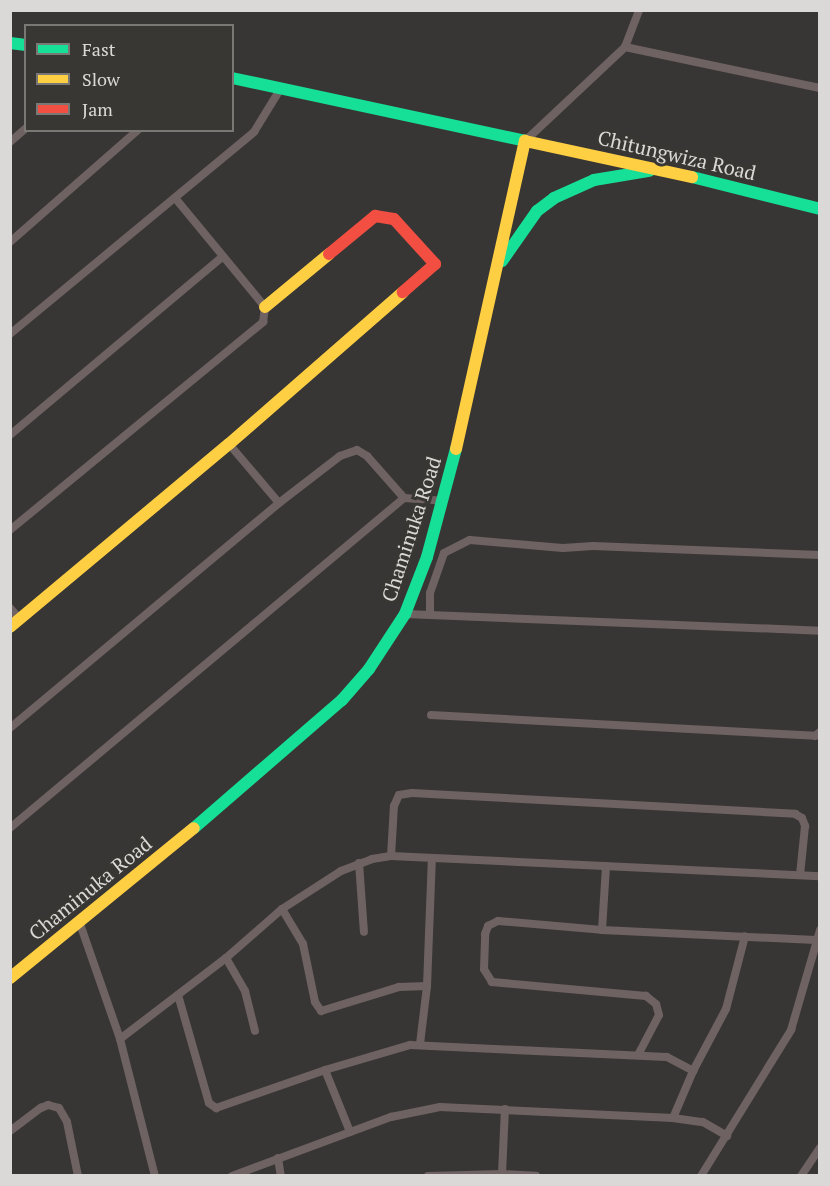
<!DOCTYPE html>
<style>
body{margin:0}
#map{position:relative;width:830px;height:1186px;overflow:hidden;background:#383634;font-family:"PT Serif",serif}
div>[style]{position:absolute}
.street>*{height:8px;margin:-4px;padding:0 4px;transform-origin:4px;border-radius:4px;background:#6f6263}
.fast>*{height:12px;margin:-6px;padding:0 6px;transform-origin:6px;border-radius:6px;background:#16e098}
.slow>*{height:12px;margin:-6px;padding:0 6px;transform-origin:6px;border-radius:6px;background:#ffcf43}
.jam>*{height:12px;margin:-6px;padding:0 6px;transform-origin:6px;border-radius:6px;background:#f24e42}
span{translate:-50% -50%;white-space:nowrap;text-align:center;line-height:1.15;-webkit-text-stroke:6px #393733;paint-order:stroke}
.street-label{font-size:20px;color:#dbd9d7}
.frame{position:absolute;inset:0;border:12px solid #dbd9d7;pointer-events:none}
.legend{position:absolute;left:24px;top:24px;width:210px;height:108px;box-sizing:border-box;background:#393733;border:2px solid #7a7875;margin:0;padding:8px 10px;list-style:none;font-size:18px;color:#dbd9d7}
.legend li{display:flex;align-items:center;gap:12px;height:30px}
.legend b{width:30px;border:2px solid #7a7875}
</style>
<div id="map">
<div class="street">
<i style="left:625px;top:47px;width:199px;rotate:11.9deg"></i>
<i style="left:525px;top:141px;width:137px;rotate:-43.2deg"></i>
<i style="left:625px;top:47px;width:40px;rotate:-69deg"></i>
<i style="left:10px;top:142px;width:21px;rotate:-41deg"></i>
<i style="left:10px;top:242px;width:170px;rotate:-41.2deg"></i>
<i style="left:10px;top:334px;width:317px;rotate:-39.6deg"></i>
<i style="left:254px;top:132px;width:52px;rotate:-58.5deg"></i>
<i style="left:10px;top:435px;width:277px;rotate:-40deg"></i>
<i style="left:229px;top:444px;width:77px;rotate:49.7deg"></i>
<i style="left:10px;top:530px;width:328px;rotate:-39.4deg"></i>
<i style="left:263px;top:322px;width:15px;rotate:-82deg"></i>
<i style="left:265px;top:307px;width:141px;rotate:-129.5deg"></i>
<i style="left:10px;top:608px;width:15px;rotate:48deg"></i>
<i style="left:405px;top:614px;width:415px;rotate:2.3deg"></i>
<i style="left:430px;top:614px;width:21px;rotate:-90deg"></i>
<i style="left:430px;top:593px;width:42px;rotate:-70.7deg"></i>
<i style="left:444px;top:553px;width:29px;rotate:-27deg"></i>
<i style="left:470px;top:540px;width:93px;rotate:4.9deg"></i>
<i style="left:563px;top:548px;width:30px;rotate:-4deg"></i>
<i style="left:593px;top:546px;width:227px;rotate:2.3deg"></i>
<i style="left:431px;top:715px;width:385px;rotate:3.1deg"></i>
<i style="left:815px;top:736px;width:6px;rotate:-39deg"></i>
<i style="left:10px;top:728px;width:351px;rotate:-39.9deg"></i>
<i style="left:279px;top:503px;width:77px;rotate:-37.6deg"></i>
<i style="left:340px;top:456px;width:18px;rotate:-19deg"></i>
<i style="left:357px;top:450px;width:12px;rotate:31deg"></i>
<i style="left:367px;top:456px;width:56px;rotate:48.6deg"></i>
<i style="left:404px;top:498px;width:39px;rotate:4deg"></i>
<i style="left:10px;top:828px;width:514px;rotate:-39.95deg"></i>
<i style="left:391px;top:856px;width:50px;rotate:-86.6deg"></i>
<i style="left:394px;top:806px;width:12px;rotate:-66deg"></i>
<i style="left:399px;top:795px;width:13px;rotate:-9deg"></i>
<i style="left:412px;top:793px;width:384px;rotate:3.1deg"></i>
<i style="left:795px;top:814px;width:8px;rotate:30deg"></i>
<i style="left:802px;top:818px;width:9px;rotate:69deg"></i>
<i style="left:805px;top:826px;width:49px;rotate:95.8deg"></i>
<i style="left:359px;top:863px;width:69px;rotate:85.9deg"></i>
<i style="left:282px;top:909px;width:41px;rotate:59deg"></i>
<i style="left:303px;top:944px;width:59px;rotate:78.3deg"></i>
<i style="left:315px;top:1002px;width:11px;rotate:56deg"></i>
<i style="left:321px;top:1011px;width:82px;rotate:-17.1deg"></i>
<i style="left:399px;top:987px;width:28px;rotate:-2deg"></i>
<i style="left:79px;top:921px;width:125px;rotate:70.8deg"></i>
<i style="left:120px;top:1039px;width:141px;rotate:75.7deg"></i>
<i style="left:602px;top:930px;width:64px;rotate:-86.4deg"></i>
<i style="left:226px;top:958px;width:38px;rotate:60deg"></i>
<i style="left:245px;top:991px;width:41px;rotate:76deg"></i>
<i style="left:178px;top:995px;width:112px;rotate:74deg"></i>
<i style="left:209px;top:1103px;width:9px;rotate:36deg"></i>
<i style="left:216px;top:1108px;width:115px;rotate:-19.2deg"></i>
<i style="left:325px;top:1070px;width:89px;rotate:-16.4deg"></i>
<i style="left:410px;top:1045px;width:257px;rotate:2.7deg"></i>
<i style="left:667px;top:1057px;width:30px;rotate:28deg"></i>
<i style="left:120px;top:1039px;width:133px;rotate:-37.4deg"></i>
<i style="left:226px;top:958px;width:74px;rotate:-41.2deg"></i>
<i style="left:282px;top:909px;width:70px;rotate:-32.8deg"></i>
<i style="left:341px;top:871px;width:33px;rotate:-21deg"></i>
<i style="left:372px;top:859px;width:19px;rotate:-9deg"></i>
<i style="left:391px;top:856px;width:429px;rotate:2.7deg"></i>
<i style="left:420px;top:1044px;width:58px;rotate:-83.1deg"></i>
<i style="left:427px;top:986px;width:128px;rotate:-87.8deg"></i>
<i style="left:638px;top:1055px;width:45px;rotate:-62.3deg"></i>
<i style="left:659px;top:1015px;width:11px;rotate:-105deg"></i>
<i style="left:656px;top:1004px;width:13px;rotate:-141deg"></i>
<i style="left:646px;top:996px;width:155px;rotate:-174.8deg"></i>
<i style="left:492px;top:982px;width:15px;rotate:-122deg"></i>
<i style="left:484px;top:969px;width:35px;rotate:-88deg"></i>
<i style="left:485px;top:934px;width:9px;rotate:-69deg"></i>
<i style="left:488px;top:926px;width:11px;rotate:-27deg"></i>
<i style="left:498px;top:921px;width:104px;rotate:4.9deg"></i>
<i style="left:602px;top:930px;width:214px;rotate:2.7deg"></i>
<i style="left:325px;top:1070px;width:67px;rotate:68deg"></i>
<i style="left:673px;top:1118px;width:51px;rotate:-66.9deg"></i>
<i style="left:693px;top:1071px;width:70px;rotate:-62deg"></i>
<i style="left:726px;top:1009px;width:75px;rotate:-75.4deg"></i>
<i style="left:10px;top:1131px;width:39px;rotate:-37deg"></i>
<i style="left:41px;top:1108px;width:8px;rotate:-23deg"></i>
<i style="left:48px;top:1105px;width:11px;rotate:15deg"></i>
<i style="left:59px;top:1108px;width:16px;rotate:60deg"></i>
<i style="left:67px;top:1122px;width:55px;rotate:78.5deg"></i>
<i style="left:278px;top:1158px;width:18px;rotate:81deg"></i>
<i style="left:502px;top:1174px;width:34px;rotate:3deg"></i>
<i style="left:232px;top:1176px;width:170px;rotate:-20.4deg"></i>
<i style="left:391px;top:1117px;width:50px;rotate:-11.5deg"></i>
<i style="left:440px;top:1107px;width:233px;rotate:2.7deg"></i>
<i style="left:673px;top:1118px;width:30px;rotate:8deg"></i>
<i style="left:703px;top:1122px;width:28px;rotate:30deg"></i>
<i style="left:428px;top:1176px;width:74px;rotate:-1.5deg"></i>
<i style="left:502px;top:1174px;width:65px;rotate:-87.4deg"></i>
<i style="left:701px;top:1176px;width:172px;rotate:-58.3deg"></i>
<i style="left:791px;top:1030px;width:104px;rotate:-73.8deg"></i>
<i style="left:801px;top:1176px;width:34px;rotate:-56deg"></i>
</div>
<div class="fast">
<i style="left:10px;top:43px;width:16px;rotate:7deg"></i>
<i style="left:232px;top:78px;width:300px;rotate:12.1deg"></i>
<i style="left:692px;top:177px;width:132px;rotate:14deg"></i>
<i style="left:502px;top:261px;width:61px;rotate:-55deg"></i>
<i style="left:537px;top:211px;width:21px;rotate:-37deg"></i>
<i style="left:554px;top:198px;width:44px;rotate:-24.2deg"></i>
<i style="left:594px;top:180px;width:56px;rotate:-9.3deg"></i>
<i style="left:194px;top:828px;width:196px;rotate:-40.9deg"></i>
<i style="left:342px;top:700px;width:41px;rotate:-48.9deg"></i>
<i style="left:369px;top:669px;width:66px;rotate:-56.8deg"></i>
<i style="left:405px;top:614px;width:61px;rotate:-68.9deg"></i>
<i style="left:427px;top:557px;width:112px;rotate:-75deg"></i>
</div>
<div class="slow">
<i style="left:265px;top:307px;width:83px;rotate:-39.6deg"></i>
<i style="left:456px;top:449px;width:316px;rotate:-77.4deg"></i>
<i style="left:525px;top:141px;width:171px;rotate:12.2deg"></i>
<i style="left:10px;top:627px;width:285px;rotate:-39.9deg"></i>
<i style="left:229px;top:444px;width:231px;rotate:-41.1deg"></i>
<i style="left:10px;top:978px;width:237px;rotate:-39.2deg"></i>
</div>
<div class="jam">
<i style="left:329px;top:254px;width:60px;rotate:-39.6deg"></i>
<i style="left:375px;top:216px;width:19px;rotate:9deg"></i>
<i style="left:394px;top:219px;width:61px;rotate:47.7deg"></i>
<i style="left:435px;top:264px;width:43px;rotate:138.8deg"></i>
</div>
<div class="street-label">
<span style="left:677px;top:155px;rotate:13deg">Chitungwiza Road</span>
<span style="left:411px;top:529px;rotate:-72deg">Chaminuka Road</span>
<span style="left:90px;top:888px;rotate:-39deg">Chaminuka Road</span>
</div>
<div class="frame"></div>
<ul class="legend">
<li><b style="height:8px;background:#16e098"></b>Fast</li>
<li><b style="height:8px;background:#ffcf43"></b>Slow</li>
<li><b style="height:8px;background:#f24e42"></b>Jam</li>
</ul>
</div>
